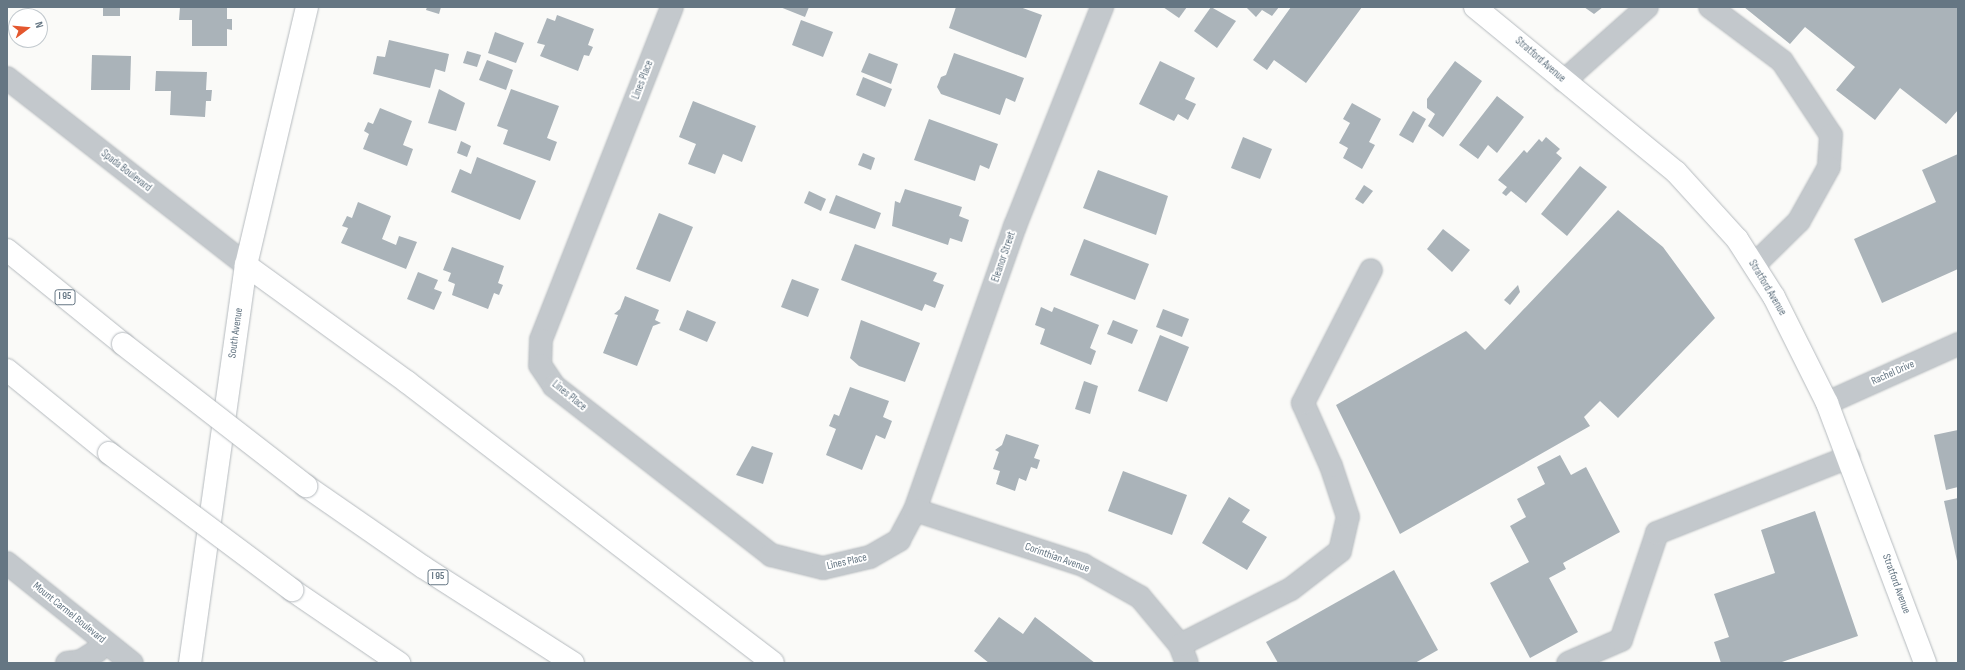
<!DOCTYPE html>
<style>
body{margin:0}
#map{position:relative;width:1965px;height:670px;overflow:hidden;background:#fafaf8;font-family:"Sofia Sans Condensed",sans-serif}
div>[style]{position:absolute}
.building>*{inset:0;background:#aab3b9}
.roads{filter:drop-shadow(0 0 1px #b5babe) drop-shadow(0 0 1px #b5babe)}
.minor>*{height:22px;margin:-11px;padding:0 11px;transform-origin:11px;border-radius:11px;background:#c3c8cc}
.major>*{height:22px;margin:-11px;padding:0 11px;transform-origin:11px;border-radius:11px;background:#fff}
.highway>*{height:22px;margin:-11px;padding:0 11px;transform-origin:11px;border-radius:11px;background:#fff}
.bridges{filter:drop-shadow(0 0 1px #b4b9bd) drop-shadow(0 0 1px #b4b9bd)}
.highway-bridge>*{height:22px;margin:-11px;padding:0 11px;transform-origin:11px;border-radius:11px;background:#fff}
span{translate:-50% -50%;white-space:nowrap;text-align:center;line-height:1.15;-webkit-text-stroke:4px #fff;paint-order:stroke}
.shield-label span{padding:1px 3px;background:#fff;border:1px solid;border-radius:3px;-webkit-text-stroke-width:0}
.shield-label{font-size:10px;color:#657683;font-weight:700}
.street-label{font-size:11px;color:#657683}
.frame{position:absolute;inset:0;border:8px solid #657683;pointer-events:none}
.north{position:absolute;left:8px;top:8px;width:40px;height:40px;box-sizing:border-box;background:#fff;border:1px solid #c1c8cd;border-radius:50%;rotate:74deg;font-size:11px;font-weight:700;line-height:16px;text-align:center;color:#657683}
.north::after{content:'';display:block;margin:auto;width:14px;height:18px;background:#e4572e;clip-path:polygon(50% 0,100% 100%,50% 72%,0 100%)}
</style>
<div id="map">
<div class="building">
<i style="clip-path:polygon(103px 7px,120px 7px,120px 16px,103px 16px)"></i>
<i style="clip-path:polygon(180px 7px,227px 7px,227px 19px,232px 19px,232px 30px,227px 29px,227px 46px,192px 46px,192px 20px,179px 20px)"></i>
<i style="clip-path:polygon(427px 7px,441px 7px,439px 14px,426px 10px)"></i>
<i style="clip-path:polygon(780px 7px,809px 7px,805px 17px)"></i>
<i style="clip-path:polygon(956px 7px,1020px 7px,1042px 15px,1026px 58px,949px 28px)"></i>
<i style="clip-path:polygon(1163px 7px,1187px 7px,1179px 18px)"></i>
<i style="clip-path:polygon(1211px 7px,1236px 21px,1217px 48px,1194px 31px)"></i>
<i style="clip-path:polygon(1246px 7px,1279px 7px,1272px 16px,1262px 10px,1256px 17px)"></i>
<i style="clip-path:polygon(1291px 7px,1362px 7px,1306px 83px,1274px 60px,1267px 70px,1253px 60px)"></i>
<i style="clip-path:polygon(1584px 7px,1603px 7px,1594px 14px)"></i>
<i style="clip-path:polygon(1744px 7px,1958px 7px,1958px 110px,1946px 124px,1900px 88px,1875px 120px,1836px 90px,1855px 67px,1805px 27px,1790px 44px)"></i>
<i style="clip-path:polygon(557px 15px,594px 29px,588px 45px,593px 47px,589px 56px,584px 55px,578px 71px,540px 56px,545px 45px,537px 43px,547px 18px,555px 21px)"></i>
<i style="clip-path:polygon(801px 20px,833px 32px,823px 57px,792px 45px)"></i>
<i style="clip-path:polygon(495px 32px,524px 43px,516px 63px,488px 53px)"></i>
<i style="clip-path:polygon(389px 40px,449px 54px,445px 72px,435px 69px,430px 88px,373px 74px,377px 56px,385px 57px)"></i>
<i style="clip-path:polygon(467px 51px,481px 55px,477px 67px,463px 63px)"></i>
<i style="clip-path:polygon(869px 53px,898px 64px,891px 84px,861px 72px)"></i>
<i style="clip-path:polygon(954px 53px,1024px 78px,1015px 102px,1006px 98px,1000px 115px,941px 94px,937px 87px,941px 77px,946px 75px)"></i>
<i style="clip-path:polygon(92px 55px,131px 56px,130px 90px,91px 90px)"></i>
<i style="clip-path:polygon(487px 60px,513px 70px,506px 90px,479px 80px)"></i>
<i style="clip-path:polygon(1160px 61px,1195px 78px,1185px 99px,1196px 104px,1188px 120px,1178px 114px,1174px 121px,1139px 104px)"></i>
<i style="clip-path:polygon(1455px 61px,1482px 81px,1443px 137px,1428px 126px,1435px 114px,1427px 108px,1427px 99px)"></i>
<i style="clip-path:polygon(156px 71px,207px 72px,206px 90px,212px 90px,211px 101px,206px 101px,205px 117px,170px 115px,171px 91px,155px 91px)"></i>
<i style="clip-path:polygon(863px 77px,892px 89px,885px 107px,856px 95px)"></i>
<i style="clip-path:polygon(439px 89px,465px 103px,456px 131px,428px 123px)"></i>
<i style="clip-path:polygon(511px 89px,559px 106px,547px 138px,557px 142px,550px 161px,503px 144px,508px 130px,497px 126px)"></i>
<i style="clip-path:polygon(1497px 96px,1524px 117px,1497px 153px,1488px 145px,1478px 159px,1459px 145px)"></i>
<i style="clip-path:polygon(693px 101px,756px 126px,742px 162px,723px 154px,715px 174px,688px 164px,696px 144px,679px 137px)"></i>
<i style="clip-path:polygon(1352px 103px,1381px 119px,1369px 142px,1375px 145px,1362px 169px,1343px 158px,1348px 148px,1339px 143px,1350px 123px,1343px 119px)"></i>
<i style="clip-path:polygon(380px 108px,412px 121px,403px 145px,413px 149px,407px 166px,363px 149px,369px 134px,364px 131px,368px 122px,373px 124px)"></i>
<i style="clip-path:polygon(1413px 111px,1426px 119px,1413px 143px,1399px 135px)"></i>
<i style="clip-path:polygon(929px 119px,998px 144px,989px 169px,980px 165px,975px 181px,914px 160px)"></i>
<i style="clip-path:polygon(1243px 137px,1272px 149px,1260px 179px,1231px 168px)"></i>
<i style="clip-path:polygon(1546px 137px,1560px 149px,1556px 153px,1562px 158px,1526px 203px,1511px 191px,1506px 196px,1502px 193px,1507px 187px,1498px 180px,1524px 150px,1527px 153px,1539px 139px,1542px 142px)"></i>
<i style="clip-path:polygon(461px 141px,471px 146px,467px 157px,457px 153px)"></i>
<i style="clip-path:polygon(863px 153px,875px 158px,871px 170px,858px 165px)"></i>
<i style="clip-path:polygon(1958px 154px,1958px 269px,1882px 303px,1854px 239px,1936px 202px,1922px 170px)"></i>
<i style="clip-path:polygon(477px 157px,536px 181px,520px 220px,451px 192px,460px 169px,471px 174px)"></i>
<i style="clip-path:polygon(1580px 166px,1607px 187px,1567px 236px,1541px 214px)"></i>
<i style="clip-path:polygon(1098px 170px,1168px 196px,1156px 235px,1083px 208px)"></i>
<i style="clip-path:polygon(1364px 185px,1373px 191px,1363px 204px,1355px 199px)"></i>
<i style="clip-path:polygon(905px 189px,962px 207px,959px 216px,969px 220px,962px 242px,950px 238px,948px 245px,892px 226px,895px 201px,900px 203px)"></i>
<i style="clip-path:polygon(809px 191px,826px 199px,821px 211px,804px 203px)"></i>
<i style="clip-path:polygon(836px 195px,881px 213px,875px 229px,829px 213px)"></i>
<i style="clip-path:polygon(358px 202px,391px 216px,382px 239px,396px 245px,399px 236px,417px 242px,406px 269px,341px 243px,348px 228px,342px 226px,347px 216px,352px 218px)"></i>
<i style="clip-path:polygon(1618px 210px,1663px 247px,1715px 318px,1618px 418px,1600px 401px,1584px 417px,1590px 426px,1400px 534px,1336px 405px,1466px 331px,1485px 350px)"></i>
<i style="clip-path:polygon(659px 213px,693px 227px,670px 282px,636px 269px)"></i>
<i style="clip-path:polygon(1443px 229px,1470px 250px,1452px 272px,1427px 249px)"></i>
<i style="clip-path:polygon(1084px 239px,1149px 264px,1135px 300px,1070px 275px)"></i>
<i style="clip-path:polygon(855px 244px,937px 273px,933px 281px,944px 285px,935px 308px,925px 304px,922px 311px,841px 280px)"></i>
<i style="clip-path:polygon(452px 247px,504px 266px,498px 283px,503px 285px,499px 295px,494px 293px,488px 309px,452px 295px,455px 284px,448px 281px,451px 273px,443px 270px)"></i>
<i style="clip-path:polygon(418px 272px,438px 280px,434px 289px,442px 292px,434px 310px,407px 299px)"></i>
<i style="clip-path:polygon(792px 279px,819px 289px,808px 317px,781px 307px)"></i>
<i style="clip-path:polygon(1518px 285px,1520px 292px,1510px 305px,1504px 300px)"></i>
<i style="clip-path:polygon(625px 296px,659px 310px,655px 320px,661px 323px,653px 326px,637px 366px,603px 353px,618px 315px,614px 314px,620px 309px)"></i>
<i style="clip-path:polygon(1041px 307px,1052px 312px,1054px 307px,1099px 325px,1090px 348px,1096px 351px,1091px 365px,1040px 344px,1045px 329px,1035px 325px)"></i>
<i style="clip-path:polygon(1163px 309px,1189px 319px,1182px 337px,1156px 327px)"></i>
<i style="clip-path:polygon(687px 310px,716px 322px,707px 342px,679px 330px)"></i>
<i style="clip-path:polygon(861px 320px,920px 343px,905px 382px,859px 366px,850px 358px)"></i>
<i style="clip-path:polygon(1113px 320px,1138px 330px,1132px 344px,1107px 334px)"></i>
<i style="clip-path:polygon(1160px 335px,1189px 347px,1167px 402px,1138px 391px)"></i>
<i style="clip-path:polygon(1084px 381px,1098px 386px,1090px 414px,1075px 409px)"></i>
<i style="clip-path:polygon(850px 387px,889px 401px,883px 417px,892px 421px,885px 439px,876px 435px,862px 470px,826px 455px,836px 429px,829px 426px,834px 414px,839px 416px)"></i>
<i style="clip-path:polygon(1958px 430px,1958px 487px,1946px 490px,1934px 435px)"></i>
<i style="clip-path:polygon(1006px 434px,1039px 445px,1034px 458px,1040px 460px,1037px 469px,1031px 467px,1026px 481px,1019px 478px,1015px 491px,996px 484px,1000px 471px,993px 469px,999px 452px,995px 450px,1002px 445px)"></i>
<i style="clip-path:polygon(752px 446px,773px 453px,763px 484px,736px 475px)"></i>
<i style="clip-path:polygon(1560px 455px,1571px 475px,1586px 467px,1620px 532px,1563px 563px,1566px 569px,1549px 578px,1578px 632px,1530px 658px,1490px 583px,1529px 562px,1510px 526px,1526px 517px,1517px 499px,1545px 484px,1537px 467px)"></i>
<i style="clip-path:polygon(1123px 471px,1187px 495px,1172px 535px,1108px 511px)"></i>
<i style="clip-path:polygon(1229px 497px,1250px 510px,1242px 522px,1267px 537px,1247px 570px,1202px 543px)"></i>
<i style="clip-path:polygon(1958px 498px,1958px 561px,1957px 561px,1944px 501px)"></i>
<i style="clip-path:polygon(1815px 511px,1858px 636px,1779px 663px,1721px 663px,1714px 642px,1729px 637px,1714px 594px,1775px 573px,1761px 530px)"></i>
<i style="clip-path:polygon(1394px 570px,1438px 650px,1415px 663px,1278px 663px,1266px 642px)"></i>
<i style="clip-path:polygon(999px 617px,1023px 634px,1035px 617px,1095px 663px,989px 663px,974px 651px)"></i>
</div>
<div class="roads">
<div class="minor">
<i style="left:672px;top:7px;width:358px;rotate:111.5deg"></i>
<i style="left:541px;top:340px;width:25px;rotate:92deg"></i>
<i style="left:540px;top:365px;width:25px;rotate:56deg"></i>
<i style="left:554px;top:386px;width:275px;rotate:37.9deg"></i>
<i style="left:771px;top:555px;width:54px;rotate:14deg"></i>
<i style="left:823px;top:568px;width:48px;rotate:-13.2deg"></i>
<i style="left:870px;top:557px;width:34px;rotate:-30deg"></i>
<i style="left:899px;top:540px;width:34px;rotate:-62deg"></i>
<i style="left:915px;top:510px;width:301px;rotate:-70.6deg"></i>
<i style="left:1015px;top:226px;width:236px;rotate:-68.3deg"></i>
<i style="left:1710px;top:7px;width:90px;rotate:36.9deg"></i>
<i style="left:1782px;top:61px;width:89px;rotate:56.5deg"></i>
<i style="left:1831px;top:135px;width:32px;rotate:94deg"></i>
<i style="left:1829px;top:167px;width:62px;rotate:119.1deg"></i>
<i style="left:1799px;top:221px;width:63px;rotate:135.6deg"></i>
<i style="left:7px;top:78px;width:303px;rotate:38deg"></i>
<i style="left:1564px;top:81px;width:111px;rotate:-41.7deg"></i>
<i style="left:1827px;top:403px;width:144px;rotate:-24.2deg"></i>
<i style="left:915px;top:510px;width:177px;rotate:18.1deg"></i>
<i style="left:1083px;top:565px;width:65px;rotate:29.3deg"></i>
<i style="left:1140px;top:597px;width:62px;rotate:50.2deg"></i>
<i style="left:1180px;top:645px;width:19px;rotate:69deg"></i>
<i style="left:7px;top:563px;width:160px;rotate:38.7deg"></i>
<i style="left:1180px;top:645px;width:124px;rotate:-26.8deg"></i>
<i style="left:1291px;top:589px;width:62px;rotate:-37.8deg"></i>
<i style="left:1340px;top:551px;width:35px;rotate:-77deg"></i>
<i style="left:1348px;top:517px;width:54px;rotate:-108.4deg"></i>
<i style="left:1331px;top:466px;width:69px;rotate:-114deg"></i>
<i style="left:1303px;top:403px;width:149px;rotate:-62.9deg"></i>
<i style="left:67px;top:663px;width:14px;rotate:-8deg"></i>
<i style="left:81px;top:661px;width:19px;rotate:-32deg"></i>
<i style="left:97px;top:651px;width:11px;rotate:-63deg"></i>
<i style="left:1568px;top:663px;width:58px;rotate:-23.5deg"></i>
<i style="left:1621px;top:640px;width:113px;rotate:-71.4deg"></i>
<i style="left:1657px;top:533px;width:206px;rotate:-21.6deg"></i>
</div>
<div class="major">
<i style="left:1475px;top:7px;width:260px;rotate:39.4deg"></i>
<i style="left:1676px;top:172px;width:91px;rotate:47.7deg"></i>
<i style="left:1737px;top:239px;width:69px;rotate:57.5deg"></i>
<i style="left:1774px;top:297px;width:119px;rotate:63.4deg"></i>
<i style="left:1827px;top:403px;width:278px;rotate:69.3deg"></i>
<i style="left:190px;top:663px;width:402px;rotate:-82deg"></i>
<i style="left:246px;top:265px;width:265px;rotate:-76.7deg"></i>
</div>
<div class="highway">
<i style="left:7px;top:250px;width:149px;rotate:39deg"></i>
<i style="left:246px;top:265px;width:199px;rotate:36deg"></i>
<i style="left:407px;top:382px;width:461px;rotate:37.5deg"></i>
<i style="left:7px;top:370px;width:132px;rotate:39.1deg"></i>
<i style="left:306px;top:486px;width:142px;rotate:34.7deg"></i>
<i style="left:423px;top:567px;width:178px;rotate:32.6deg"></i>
<i style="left:292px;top:590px;width:130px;rotate:34.3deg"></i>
</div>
</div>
<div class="bridges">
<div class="highway-bridge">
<i style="left:123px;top:344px;width:232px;rotate:37.8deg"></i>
<i style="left:109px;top:453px;width:229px;rotate:36.8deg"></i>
</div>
</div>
<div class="shield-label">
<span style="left:65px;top:297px">I 95</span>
<span style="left:438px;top:577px">I 95</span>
</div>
<div class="street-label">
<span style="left:1540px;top:60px;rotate:41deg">Stratford Avenue</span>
<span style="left:643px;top:80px;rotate:-69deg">Lines Place</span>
<span style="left:126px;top:171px;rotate:38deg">Spada Boulevard</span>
<span style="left:1004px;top:257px;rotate:-71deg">Eleanor Street</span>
<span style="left:1767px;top:288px;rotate:59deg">Stratford Avenue</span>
<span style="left:236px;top:333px;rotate:-82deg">South Avenue</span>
<span style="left:1893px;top:373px;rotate:-24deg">Rachel Drive</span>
<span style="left:569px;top:396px;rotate:39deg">Lines Place</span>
<span style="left:1057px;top:558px;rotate:20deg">Corinthian Avenue</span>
<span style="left:847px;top:562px;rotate:-13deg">Lines Place</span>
<span style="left:1896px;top:584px;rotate:70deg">Stratford Avenue</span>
<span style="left:69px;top:613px;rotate:39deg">Mount Carmel Boulevard</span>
</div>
<div class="frame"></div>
<div class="north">N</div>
</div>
